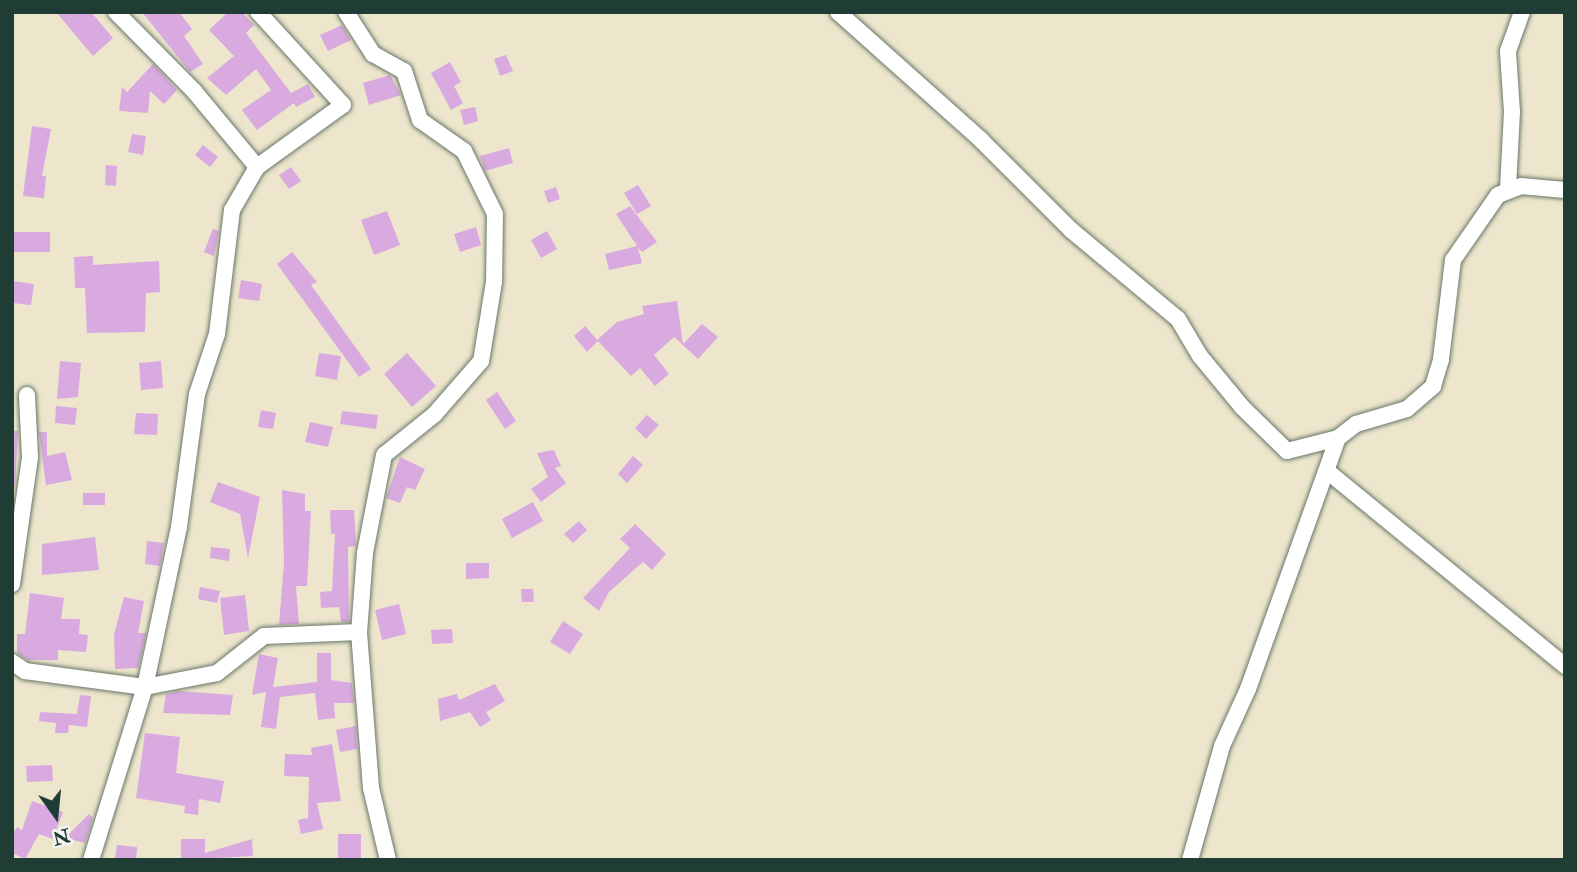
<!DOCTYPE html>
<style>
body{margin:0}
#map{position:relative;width:1577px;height:872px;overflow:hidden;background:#ede6cc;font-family:"IM FELL Double Pica",serif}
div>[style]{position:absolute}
.building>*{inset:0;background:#d9aadf}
.roads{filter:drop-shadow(0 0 2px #677869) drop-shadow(0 0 2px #677869)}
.street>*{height:16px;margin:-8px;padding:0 8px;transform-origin:8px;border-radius:8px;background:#fff}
span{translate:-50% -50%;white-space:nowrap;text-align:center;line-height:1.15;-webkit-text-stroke:7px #f6f6f2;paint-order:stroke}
.frame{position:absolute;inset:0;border:14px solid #1f3d34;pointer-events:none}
.north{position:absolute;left:21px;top:781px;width:70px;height:70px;-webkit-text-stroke:5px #f6f6f2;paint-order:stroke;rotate:165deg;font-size:19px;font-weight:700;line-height:28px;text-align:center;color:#1f3d34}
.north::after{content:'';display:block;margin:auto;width:24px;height:32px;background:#1f3d34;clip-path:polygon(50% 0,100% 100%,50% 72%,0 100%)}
</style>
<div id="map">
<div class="building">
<i style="clip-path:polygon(56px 12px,91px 12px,113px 38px,93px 56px)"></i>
<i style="clip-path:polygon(142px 12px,179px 12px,192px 29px,184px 36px,203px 64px,190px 72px)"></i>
<i style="clip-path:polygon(228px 12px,242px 12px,254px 25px,246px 33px,291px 93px,308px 84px,315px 97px,296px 107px,294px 103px,257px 130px,242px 110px,271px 90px,256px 69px,226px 95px,207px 78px,234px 56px,209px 30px)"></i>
<i style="clip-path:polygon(342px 25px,351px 40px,328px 51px,320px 35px)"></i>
<i style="clip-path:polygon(506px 55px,513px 71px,500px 76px,494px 59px)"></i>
<i style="clip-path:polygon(450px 62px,461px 82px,454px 86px,463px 103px,451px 110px,431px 73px)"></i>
<i style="clip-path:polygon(153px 64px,177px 90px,164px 104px,150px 91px,148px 113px,119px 111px,122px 87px,127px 92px)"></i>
<i style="clip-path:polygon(390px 75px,401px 95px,369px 105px,363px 83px)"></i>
<i style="clip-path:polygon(475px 107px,478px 121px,464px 125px,460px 110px)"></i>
<i style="clip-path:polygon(32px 126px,51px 129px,42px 176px,46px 176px,44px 198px,23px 196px)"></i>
<i style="clip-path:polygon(132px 134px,146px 136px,143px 155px,128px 152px)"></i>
<i style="clip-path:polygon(203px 145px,218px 157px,210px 167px,195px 155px)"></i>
<i style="clip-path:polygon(509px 148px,513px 163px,485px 171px,480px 156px)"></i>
<i style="clip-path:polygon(106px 165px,117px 166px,116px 186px,105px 185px)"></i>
<i style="clip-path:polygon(291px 167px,301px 181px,289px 189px,279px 175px)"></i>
<i style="clip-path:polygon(638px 185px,651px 206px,637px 214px,624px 193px)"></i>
<i style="clip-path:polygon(556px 187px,560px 199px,548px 203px,544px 191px)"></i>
<i style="clip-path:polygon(630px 206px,657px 242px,642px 252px,638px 248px,642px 263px,609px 270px,605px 254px,637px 246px,616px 214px)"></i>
<i style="clip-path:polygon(387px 211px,400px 245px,374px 255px,361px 220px)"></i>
<i style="clip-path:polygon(476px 227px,481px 245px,460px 252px,454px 234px)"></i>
<i style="clip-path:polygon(213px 229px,219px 231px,214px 256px,204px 252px)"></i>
<i style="clip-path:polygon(547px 231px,557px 249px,541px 258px,531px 240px)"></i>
<i style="clip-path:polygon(12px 232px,50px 232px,50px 252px,12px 252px)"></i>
<i style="clip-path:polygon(292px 252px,317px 282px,311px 285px,371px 369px,359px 377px,277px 264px)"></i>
<i style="clip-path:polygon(93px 256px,93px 265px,159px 261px,160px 292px,146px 293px,145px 332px,87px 333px,85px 288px,75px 288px,74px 257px)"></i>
<i style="clip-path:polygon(241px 280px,262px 284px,259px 301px,238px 298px)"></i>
<i style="clip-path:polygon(12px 281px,34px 284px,31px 305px,12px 303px)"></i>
<i style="clip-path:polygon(677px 301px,683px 344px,702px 324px,718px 337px,698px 359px,674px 337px,654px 355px,669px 374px,655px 386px,640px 368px,631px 376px,597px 340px,617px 322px,644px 314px,642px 306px)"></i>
<i style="clip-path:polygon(585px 326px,598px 341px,587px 352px,574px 336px)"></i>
<i style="clip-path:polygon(319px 353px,341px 356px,337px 380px,315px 376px)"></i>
<i style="clip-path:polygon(407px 353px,436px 386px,412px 407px,384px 374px)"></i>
<i style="clip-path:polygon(60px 361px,81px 363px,78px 397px,57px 399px)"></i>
<i style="clip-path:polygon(161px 361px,163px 388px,141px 390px,139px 363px)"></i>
<i style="clip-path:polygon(497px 392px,516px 421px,505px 429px,486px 400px)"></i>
<i style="clip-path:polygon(56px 406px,77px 408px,75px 425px,55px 423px)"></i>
<i style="clip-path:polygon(261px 410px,276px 413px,273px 429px,258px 427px)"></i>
<i style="clip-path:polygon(342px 411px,378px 415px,376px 429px,340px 424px)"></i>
<i style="clip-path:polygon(136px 413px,158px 414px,157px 435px,134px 434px)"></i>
<i style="clip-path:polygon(647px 415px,659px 425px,646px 439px,635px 428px)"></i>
<i style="clip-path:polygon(310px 422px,333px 427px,328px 447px,305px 442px)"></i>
<i style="clip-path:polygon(12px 431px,18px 431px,15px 485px,12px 485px)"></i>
<i style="clip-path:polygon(39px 432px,47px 432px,47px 456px,65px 452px,72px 480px,46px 485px)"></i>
<i style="clip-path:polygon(554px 450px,561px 466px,555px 468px,566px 483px,541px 502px,531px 489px,548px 477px,537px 453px)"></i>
<i style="clip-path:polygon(633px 456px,643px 465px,627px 483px,618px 474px)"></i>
<i style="clip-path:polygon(400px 457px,425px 469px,415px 490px,407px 487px,400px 503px,386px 498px)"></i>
<i style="clip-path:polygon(218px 482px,260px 497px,248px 558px,240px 514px,210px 502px)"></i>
<i style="clip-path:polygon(282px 490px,305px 494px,305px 511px,311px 511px,307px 586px,296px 586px,299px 624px,279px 625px,284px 562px)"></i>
<i style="clip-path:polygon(83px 493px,105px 493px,105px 505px,83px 505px)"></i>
<i style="clip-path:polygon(533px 502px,543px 521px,512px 538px,502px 519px)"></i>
<i style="clip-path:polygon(330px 510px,354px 510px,356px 546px,348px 547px,349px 622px,341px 622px,339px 607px,321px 608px,320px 592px,332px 591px,335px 534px,331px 534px)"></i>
<i style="clip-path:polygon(579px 521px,587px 530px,573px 543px,564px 534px)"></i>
<i style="clip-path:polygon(635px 524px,666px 554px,652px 570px,643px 562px,609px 592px,599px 611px,583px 598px,630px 548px,620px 539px)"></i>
<i style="clip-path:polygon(95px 537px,99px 570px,42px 575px,42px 544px)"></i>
<i style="clip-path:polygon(147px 541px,164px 543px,160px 566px,145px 564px)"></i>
<i style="clip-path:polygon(211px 547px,230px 549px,229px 561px,210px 558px)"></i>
<i style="clip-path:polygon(466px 563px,489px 563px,489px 578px,466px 579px)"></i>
<i style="clip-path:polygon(200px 587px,220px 591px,217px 603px,198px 599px)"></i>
<i style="clip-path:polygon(521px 589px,533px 589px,534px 602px,522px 602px)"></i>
<i style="clip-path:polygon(30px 593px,64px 598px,61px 619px,80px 619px,79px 634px,88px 635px,86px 652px,58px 650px,58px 660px,28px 660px,17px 653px,17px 634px,25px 634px)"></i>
<i style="clip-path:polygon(245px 595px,249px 631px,224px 635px,220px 598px)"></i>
<i style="clip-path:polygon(124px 597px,144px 601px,138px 633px,146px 633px,138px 668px,115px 669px,114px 634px)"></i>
<i style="clip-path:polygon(399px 604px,406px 634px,382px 640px,375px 610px)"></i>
<i style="clip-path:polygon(563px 621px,583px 634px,570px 654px,550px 642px)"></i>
<i style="clip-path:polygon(452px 629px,453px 643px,432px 644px,431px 630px)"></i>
<i style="clip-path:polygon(317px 653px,331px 653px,331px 680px,352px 683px,354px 703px,334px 703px,335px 718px,318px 720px,315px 693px,280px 697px,276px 729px,261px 727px,266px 692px,252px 695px,259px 654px,278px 658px,273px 687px,317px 682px)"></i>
<i style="clip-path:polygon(495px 684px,505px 701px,486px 712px,491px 720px,480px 727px,470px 712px,440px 721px,438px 699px,457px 694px,459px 700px)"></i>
<i style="clip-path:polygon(178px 691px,233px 695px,230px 715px,163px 713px,166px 694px)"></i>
<i style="clip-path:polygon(80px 695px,91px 696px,87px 727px,69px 725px,68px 733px,55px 733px,56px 723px,39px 721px,40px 712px,77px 714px)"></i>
<i style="clip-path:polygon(356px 726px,357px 749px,340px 752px,336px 730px)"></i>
<i style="clip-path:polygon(145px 733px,180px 737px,176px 773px,224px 781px,220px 803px,199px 799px,198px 815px,184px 813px,185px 806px,136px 798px)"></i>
<i style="clip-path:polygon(332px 744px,341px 801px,317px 803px,323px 829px,301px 834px,298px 820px,308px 818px,309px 777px,284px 776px,285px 754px,312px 755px,311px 748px)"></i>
<i style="clip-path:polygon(52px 765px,53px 781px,27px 782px,26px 766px)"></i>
<i style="clip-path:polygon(32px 801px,63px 812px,53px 839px,39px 834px,25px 859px,12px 853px,12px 835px,17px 827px,22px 830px)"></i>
<i style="clip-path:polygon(89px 814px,93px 818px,85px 843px,65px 838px)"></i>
<i style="clip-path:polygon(338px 834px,361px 834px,361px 860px,338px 860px)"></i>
<i style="clip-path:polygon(181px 839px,205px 839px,205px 853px,252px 839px,253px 856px,181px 860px)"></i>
<i style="clip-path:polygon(117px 845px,137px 847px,136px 860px,115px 858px)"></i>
</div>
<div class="roads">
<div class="street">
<i style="left:116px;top:12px;width:111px;rotate:45.4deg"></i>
<i style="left:194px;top:91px;width:99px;rotate:50.3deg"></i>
<i style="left:346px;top:12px;width:50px;rotate:57.3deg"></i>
<i style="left:373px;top:54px;width:35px;rotate:29deg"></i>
<i style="left:404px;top:71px;width:52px;rotate:71.9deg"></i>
<i style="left:420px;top:120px;width:54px;rotate:35.2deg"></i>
<i style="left:464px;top:151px;width:70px;rotate:63.8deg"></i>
<i style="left:495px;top:214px;width:68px;rotate:90.8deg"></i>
<i style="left:494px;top:282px;width:80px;rotate:99.3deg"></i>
<i style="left:481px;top:361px;width:70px;rotate:131deg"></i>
<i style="left:435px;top:414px;width:65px;rotate:141.2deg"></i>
<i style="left:384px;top:455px;width:100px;rotate:101deg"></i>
<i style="left:365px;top:553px;width:79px;rotate:94.3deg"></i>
<i style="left:359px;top:632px;width:156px;rotate:85.6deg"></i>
<i style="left:371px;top:788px;width:74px;rotate:76.7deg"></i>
<i style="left:838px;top:12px;width:192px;rotate:41.8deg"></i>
<i style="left:981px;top:140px;width:127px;rotate:45deg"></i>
<i style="left:1071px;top:230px;width:139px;rotate:39.8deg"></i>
<i style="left:1178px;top:319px;width:43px;rotate:59.3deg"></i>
<i style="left:1200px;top:356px;width:66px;rotate:50.5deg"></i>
<i style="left:1242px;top:407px;width:63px;rotate:44.4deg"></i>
<i style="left:1287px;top:451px;width:53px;rotate:-14.3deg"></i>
<i style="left:1508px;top:188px;width:76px;rotate:-87deg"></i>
<i style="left:1512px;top:112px;width:61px;rotate:-93.8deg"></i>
<i style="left:1508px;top:51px;width:41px;rotate:-70.3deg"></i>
<i style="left:1327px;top:471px;width:308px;rotate:39.3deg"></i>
<i style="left:12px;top:584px;width:128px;rotate:-81.9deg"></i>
<i style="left:30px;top:457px;width:62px;rotate:-92.8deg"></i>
<i style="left:12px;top:662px;width:16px;rotate:35deg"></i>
<i style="left:25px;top:671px;width:121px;rotate:7.6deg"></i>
<i style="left:145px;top:687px;width:73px;rotate:-11deg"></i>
<i style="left:217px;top:673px;width:60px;rotate:-38.2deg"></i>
<i style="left:264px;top:636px;width:95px;rotate:-2.4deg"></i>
<i style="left:91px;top:860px;width:181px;rotate:-72.7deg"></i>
<i style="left:145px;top:687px;width:164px;rotate:-78deg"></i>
<i style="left:179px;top:527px;width:134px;rotate:-82.3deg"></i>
<i style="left:197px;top:394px;width:63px;rotate:-71.6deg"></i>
<i style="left:217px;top:334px;width:125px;rotate:-83.1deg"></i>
<i style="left:232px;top:210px;width:50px;rotate:-59.8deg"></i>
<i style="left:257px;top:167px;width:106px;rotate:-35.8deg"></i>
<i style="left:343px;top:105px;width:126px;rotate:-132.4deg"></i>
<i style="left:1190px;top:860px;width:118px;rotate:-74.3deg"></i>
<i style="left:1222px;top:746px;width:63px;rotate:-65.5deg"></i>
<i style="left:1248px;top:689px;width:267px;rotate:-70.3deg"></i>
<i style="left:1338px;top:438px;width:23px;rotate:-38deg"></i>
<i style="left:1356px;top:424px;width:53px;rotate:-16.4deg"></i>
<i style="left:1407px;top:409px;width:35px;rotate:-41deg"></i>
<i style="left:1433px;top:386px;width:28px;rotate:-73deg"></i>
<i style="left:1441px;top:359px;width:100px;rotate:-83.1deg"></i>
<i style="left:1453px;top:260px;width:79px;rotate:-55.3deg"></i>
<i style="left:1498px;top:195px;width:25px;rotate:-21deg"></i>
<i style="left:1521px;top:186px;width:44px;rotate:5.2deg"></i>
</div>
</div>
<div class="frame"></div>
<div class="north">N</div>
</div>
